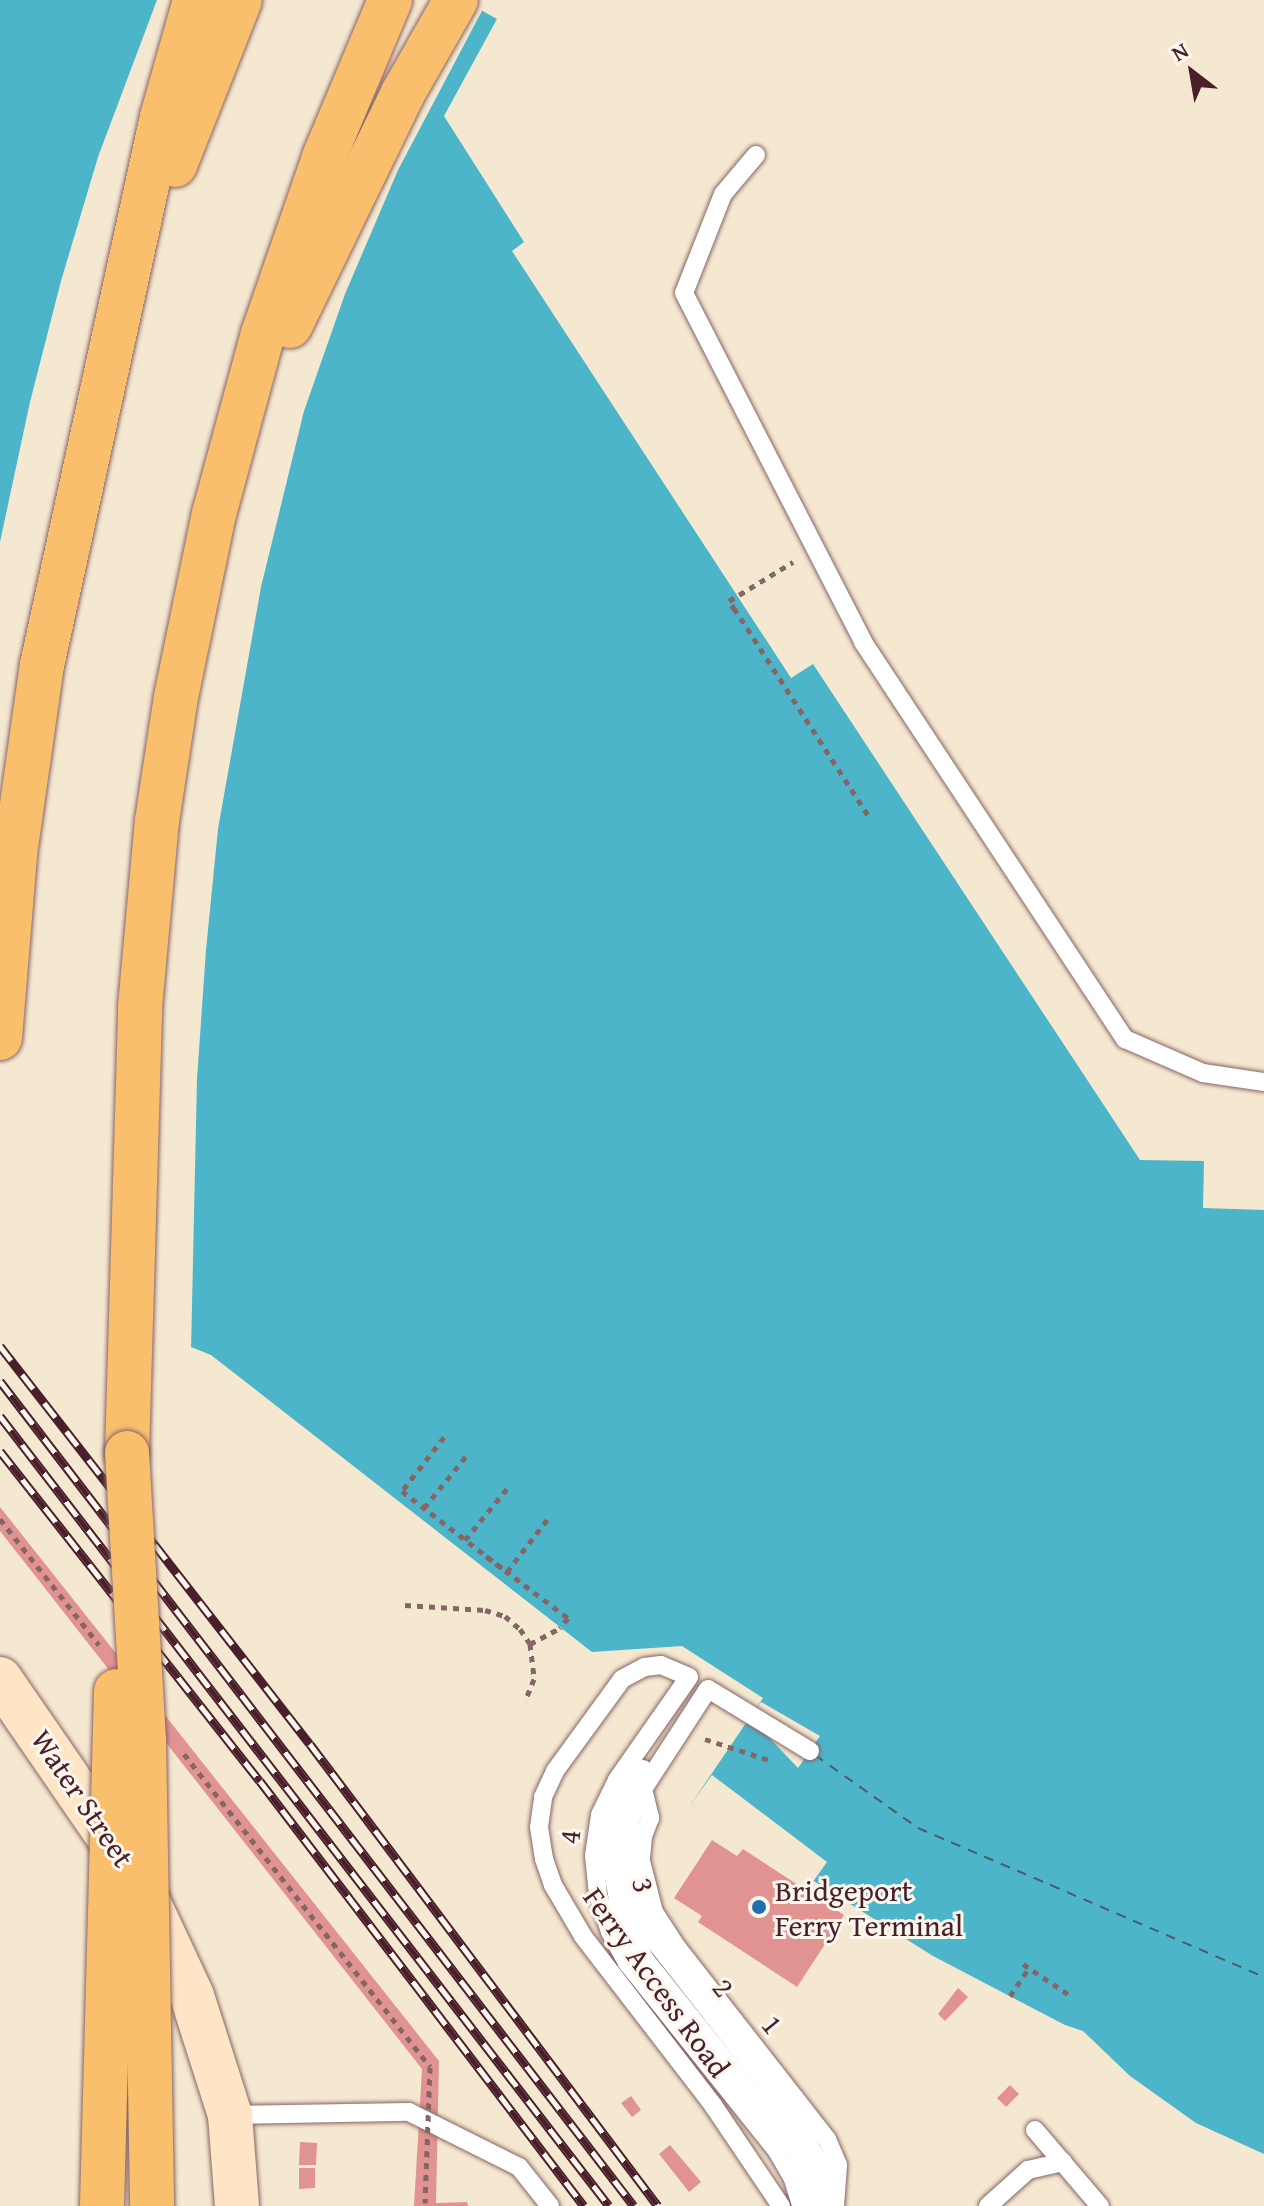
<!DOCTYPE html>
<style>
body{margin:0}
#map{position:relative;width:1264px;height:2206px;overflow:hidden;background:#f5e8d1;font-family:"Gentium Book Plus",serif}
div>[style]{position:absolute}
.water>*{inset:0;background:#4cb5ca}
.pier>*{inset:0;background:#f5e8d1}
.ferry>*{height:2px;margin-top:-1px;transform-origin:0;background:repeating-linear-gradient(90deg,#4b5b6b 0 10px,transparent 0 18px)}
.building>*{inset:0;background:#e19392}
.path>*{height:5px;margin-top:-2.5px;transform-origin:0;background:repeating-linear-gradient(90deg,#866565 0 6px,transparent 0 12px)}
.roads{filter:drop-shadow(0 0 2px #866565) drop-shadow(0 0 2px #866565)}
.service>*{height:18px;margin:-9px;padding:0 9px;transform-origin:9px;border-radius:9px;background:#fff}
.secondary>*{height:44px;margin:-22px;padding:0 22px;transform-origin:22px;border-radius:22px;background:#fde5c5}
.motorway>*{height:44px;margin:-22px;padding:0 22px;transform-origin:22px;border-radius:22px;background:#f9bf6d}
.rail>*{height:9px;margin-top:-4.5px;transform-origin:0;background:repeating-linear-gradient(90deg,#fbf7ec 0 18px,#4a1f2b 0 36px);box-sizing:border-box;border-block:2px solid #4a1f2b}
.path-bridge>*{height:5px;margin-top:-2.5px;transform-origin:0;background:repeating-linear-gradient(90deg,#866565 0 6px,transparent 0 12px)}
.bridges{filter:drop-shadow(0 0 2px #866565) drop-shadow(0 0 2px #866565)}
.motorway-bridge>*{height:44px;margin:-22px;padding:0 22px;transform-origin:22px;border-radius:22px;background:#f9bf6d}
.dots>*{width:22px;height:22px;translate:-50% -50%;box-sizing:border-box;border:4px solid #fbf7ec;border-radius:50%}
span{translate:-50% -50%;white-space:nowrap;text-align:center;line-height:1.15;-webkit-text-stroke:6px #fbf7ec;paint-order:stroke}
.street-label{font-size:30px;color:#4a1f2b}
.poi-label{font-size:30px;color:#4a1f2b}
.left{translate:0 -50%;text-align:left}
.north{position:absolute;left:1152px;top:32px;width:80px;height:80px;-webkit-text-stroke:6px #fbf7ec;paint-order:stroke;rotate:329deg;font-size:22px;font-weight:700;line-height:32px;text-align:center;color:#4a1f2b}
.north::after{content:'';display:block;margin:auto;width:28px;height:36px;background:#4a1f2b;clip-path:polygon(50% 0,100% 100%,50% 72%,0 100%)}
</style>
<div id="map">
<div class="water">
<i style="clip-path:polygon(0 0,463px 0,497px 19px,444px 116px,524px 242px,512px 251px,791px 678px,813px 664px,1140px 1160px,1204px 1161px,1203px 1208px,1264px 1210px,1264px 2189px,1078px 2055px,1065px 2025px,933px 1956px,691px 1804px,763px 1698px,682px 1646px,592px 1652px,211px 1355px,0 1271px)"></i>
</div>
<div class="pier">
<i style="clip-path:polygon(157px 0,471px 0,484px 7px,398px 170px,345px 294px,304px 411px,261px 587px,218px 829px,206px 950px,197px 1079px,191px 1351px,0 1275px,0 542px,30px 402px,61px 281px,98px 157px)"></i>
<i style="clip-path:polygon(761px 1702px,820px 1736px,798px 1768px,763px 1731px,748px 1721px)"></i>
<i style="clip-path:polygon(712px 1775px,827px 1862px,812px 1883px,691px 1804px)"></i>
<i style="clip-path:polygon(1065px 2025px,1083px 2031px,1130px 2076px,1196px 2123px,1264px 2154px,1264px 2193px,1243px 2181px,1225px 2195px,1127px 2140px,1087px 2088px,1064px 2033px)"></i>
</div>
<div class="ferry">
<i style="left:815px;top:1755px;width:126px;rotate:35.3deg"></i>
<i style="left:918px;top:1828px;width:377px;rotate:23.3deg"></i>
</div>
<div class="building">
<i style="clip-path:polygon(0 1507px,439px 2061px,436px 2203px,467px 2202px,468px 2206px,414px 2206px,422px 2069px,0 1531px)"></i>
<i style="clip-path:polygon(712px 1840px,737px 1856px,743px 1849px,844px 1915px,797px 1987px,698px 1922px,702px 1916px,674px 1898px)"></i>
<i style="clip-path:polygon(958px 1988px,968px 1997px,945px 2021px,938px 2014px)"></i>
<i style="clip-path:polygon(1010px 2085px,1019px 2094px,1006px 2107px,997px 2098px)"></i>
<i style="clip-path:polygon(631px 2096px,641px 2110px,632px 2117px,621px 2103px)"></i>
<i style="clip-path:polygon(300px 2142px,317px 2143px,316px 2165px,299px 2165px)"></i>
<i style="clip-path:polygon(670px 2145px,701px 2182px,689px 2192px,659px 2154px)"></i>
<i style="clip-path:polygon(299px 2168px,315px 2168px,315px 2188px,299px 2189px)"></i>
</div>
<div class="path">
<i style="left:734px;top:608px;width:247px;rotate:57.1deg"></i>
<i style="left:735px;top:610px;width:11px;rotate:-124deg"></i>
<i style="left:729px;top:601px;width:75px;rotate:-31.4deg"></i>
<i style="left:444px;top:1437px;width:68px;rotate:127.9deg"></i>
<i style="left:402px;top:1491px;width:133px;rotate:37.6deg"></i>
<i style="left:507px;top:1572px;width:71px;rotate:-52.5deg"></i>
<i style="left:424px;top:1508px;width:68px;rotate:-50.9deg"></i>
<i style="left:465px;top:1540px;width:71px;rotate:-50.7deg"></i>
<i style="left:405px;top:1605px;width:80px;rotate:3.6deg"></i>
<i style="left:485px;top:1610px;width:21px;rotate:17deg"></i>
<i style="left:505px;top:1616px;width:20px;rotate:41deg"></i>
<i style="left:520px;top:1629px;width:18px;rotate:56deg"></i>
<i style="left:530px;top:1644px;width:35px;rotate:83deg"></i>
<i style="left:534px;top:1679px;width:24px;rotate:112deg"></i>
<i style="left:530px;top:1644px;width:34px;rotate:-28deg"></i>
<i style="left:705px;top:1739px;width:71px;rotate:18.2deg"></i>
<i style="left:1023px;top:1964px;width:54px;rotate:33.7deg"></i>
<i style="left:1010px;top:1996px;width:34px;rotate:-56deg"></i>
</div>
<div class="roads">
<div class="service">
<i style="left:756px;top:155px;width:51px;rotate:130.2deg"></i>
<i style="left:723px;top:194px;width:106px;rotate:111.5deg"></i>
<i style="left:684px;top:293px;width:392px;rotate:62.8deg"></i>
<i style="left:863px;top:642px;width:476px;rotate:56.6deg"></i>
<i style="left:1125px;top:1039px;width:85px;rotate:23.6deg"></i>
<i style="left:1203px;top:1073px;width:62px;rotate:8.4deg"></i>
<i style="left:810px;top:1751px;width:119px;rotate:-148.7deg"></i>
<i style="left:708px;top:1689px;width:119px;rotate:123deg"></i>
<i style="left:643px;top:1789px;width:33px;rotate:113deg"></i>
<i style="left:630px;top:1819px;width:31px;rotate:101deg"></i>
<i style="left:624px;top:1849px;width:46px;rotate:79.9deg"></i>
<i style="left:632px;top:1894px;width:43px;rotate:67deg"></i>
<i style="left:649px;top:1934px;width:246px;rotate:51.9deg"></i>
<i style="left:801px;top:2128px;width:47px;rotate:63.4deg"></i>
<i style="left:822px;top:2170px;width:36px;rotate:87deg"></i>
<i style="left:643px;top:1769px;width:41px;rotate:124.1deg"></i>
<i style="left:620px;top:1803px;width:22px;rotate:112deg"></i>
<i style="left:612px;top:1823px;width:27px;rotate:96deg"></i>
<i style="left:609px;top:1850px;width:62px;rotate:79.8deg"></i>
<i style="left:620px;top:1911px;width:53px;rotate:62.9deg"></i>
<i style="left:644px;top:1958px;width:249px;rotate:51.5deg"></i>
<i style="left:799px;top:2153px;width:48px;rotate:71.9deg"></i>
<i style="left:643px;top:1789px;width:30px;rotate:76deg"></i>
<i style="left:650px;top:1818px;width:19px;rotate:111deg"></i>
<i style="left:643px;top:1836px;width:25px;rotate:95deg"></i>
<i style="left:641px;top:1861px;width:53px;rotate:75.7deg"></i>
<i style="left:654px;top:1912px;width:40px;rotate:57.1deg"></i>
<i style="left:676px;top:1946px;width:245px;rotate:52deg"></i>
<i style="left:827px;top:2139px;width:28px;rotate:67deg"></i>
<i style="left:838px;top:2165px;width:41px;rotate:94.2deg"></i>
<i style="left:230px;top:2115px;width:179px;rotate:-1deg"></i>
<i style="left:409px;top:2112px;width:123px;rotate:26.6deg"></i>
<i style="left:519px;top:2167px;width:50px;rotate:51.5deg"></i>
<i style="left:1035px;top:2130px;width:100px;rotate:49.5deg"></i>
<i style="left:781px;top:2206px;width:122px;rotate:-124deg"></i>
<i style="left:713px;top:2105px;width:213px;rotate:-127.6deg"></i>
<i style="left:583px;top:1936px;width:59px;rotate:-120.5deg"></i>
<i style="left:553px;top:1885px;width:28px;rotate:-109deg"></i>
<i style="left:544px;top:1859px;width:32px;rotate:-99deg"></i>
<i style="left:539px;top:1827px;width:30px;rotate:-82deg"></i>
<i style="left:543px;top:1797px;width:29px;rotate:-65deg"></i>
<i style="left:555px;top:1771px;width:114px;rotate:-53.9deg"></i>
<i style="left:622px;top:1679px;width:26px;rotate:-28deg"></i>
<i style="left:645px;top:1667px;width:16px;rotate:-7deg"></i>
<i style="left:661px;top:1665px;width:30px;rotate:23deg"></i>
<i style="left:689px;top:1677px;width:126px;rotate:125deg"></i>
<i style="left:617px;top:1780px;width:39px;rotate:116deg"></i>
<i style="left:600px;top:1815px;width:40px;rotate:98.5deg"></i>
<i style="left:594px;top:1855px;width:40px;rotate:84.3deg"></i>
<i style="left:598px;top:1895px;width:39px;rotate:72deg"></i>
<i style="left:610px;top:1932px;width:35px;rotate:61deg"></i>
<i style="left:627px;top:1963px;width:241px;rotate:51.4deg"></i>
<i style="left:777px;top:2151px;width:32px;rotate:60deg"></i>
<i style="left:793px;top:2179px;width:28px;rotate:73deg"></i>
<i style="left:988px;top:2206px;width:54px;rotate:-42deg"></i>
<i style="left:1028px;top:2170px;width:36px;rotate:-13deg"></i>
</div>
<div class="secondary">
<i style="left:0;top:1679px;width:242px;rotate:55.5deg"></i>
<i style="left:137px;top:1878px;width:130px;rotate:65deg"></i>
<i style="left:192px;top:1996px;width:125px;rotate:72.3deg"></i>
<i style="left:230px;top:2115px;width:91px;rotate:85.6deg"></i>
</div>
<div class="motorway">
<i style="left:175px;top:165px;width:177px;rotate:-68.5deg"></i>
<i style="left:290px;top:326px;width:259px;rotate:-64.1deg"></i>
<i style="left:403px;top:93px;width:107px;rotate:-60.3deg"></i>
<i style="left:0;top:1038px;width:185px;rotate:-85.3deg"></i>
<i style="left:15px;top:854px;width:191px;rotate:-81.9deg"></i>
<i style="left:42px;top:665px;width:561px;rotate:-77.65deg"></i>
<i style="left:162px;top:117px;width:122px;rotate:-74.2deg"></i>
<i style="left:127px;top:1453px;width:446px;rotate:-88.3deg"></i>
<i style="left:140px;top:1007px;width:187px;rotate:-84.8deg"></i>
<i style="left:157px;top:821px;width:125px;rotate:-81.3deg"></i>
<i style="left:176px;top:697px;width:187px;rotate:-78.3deg"></i>
<i style="left:214px;top:514px;width:187px;rotate:-74.8deg"></i>
<i style="left:263px;top:334px;width:189px;rotate:-70.9deg"></i>
<i style="left:325px;top:155px;width:168px;rotate:-67.2deg"></i>
</div>
</div>
<div class="rail">
<i style="left:0;top:1346px;width:504px;rotate:52.09deg"></i>
<i style="left:310px;top:1744px;width:578px;rotate:53.01deg"></i>
<i style="left:0;top:1381px;width:1040px;rotate:52.46deg"></i>
<i style="left:0;top:1416px;width:997px;rotate:52.37deg"></i>
<i style="left:0;top:1451px;width:420px;rotate:51.8deg"></i>
<i style="left:260px;top:1781px;width:534px;rotate:52.68deg"></i>
</div>
<div class="path-bridge">
<i style="left:0;top:1519px;width:160px;rotate:51.8deg"></i>
<i style="left:486px;top:1556px;width:103px;rotate:37.1deg"></i>
<i style="left:568px;top:1618px;width:13px;rotate:129deg"></i>
<i style="left:184px;top:1754px;width:398px;rotate:51.8deg"></i>
<i style="left:430px;top:2067px;width:136px;rotate:92.1deg"></i>
</div>
<div class="bridges">
<div class="motorway-bridge">
<i style="left:127px;top:1453px;width:289px;rotate:86.6deg"></i>
<i style="left:144px;top:1741px;width:465px;rotate:89deg"></i>
<i style="left:102px;top:2206px;width:515px;rotate:-88.44deg"></i>
</div>
</div>
<div class="dots">
<i style="left:759px;top:1907px;background:#1f6fb2"></i>
</div>
<div class="street-label">
<span style="left:83px;top:1798px;rotate:56deg">Water Street</span>
<span style="left:569px;top:1837px;rotate:-84deg">4</span>
<span style="left:644px;top:1885px;rotate:78deg">3</span>
<span style="left:657px;top:1982px;rotate:54deg">Ferry Access Road</span>
<span style="left:724px;top:1987px;rotate:52deg">2</span>
<span style="left:773px;top:2024px;rotate:51deg">1</span>
</div>
<div class="poi-label">
<span class="left" style="left:775px;top:1907px">Bridgeport<br>Ferry Terminal</span>
</div>
<div class="north">N</div>
</div>
